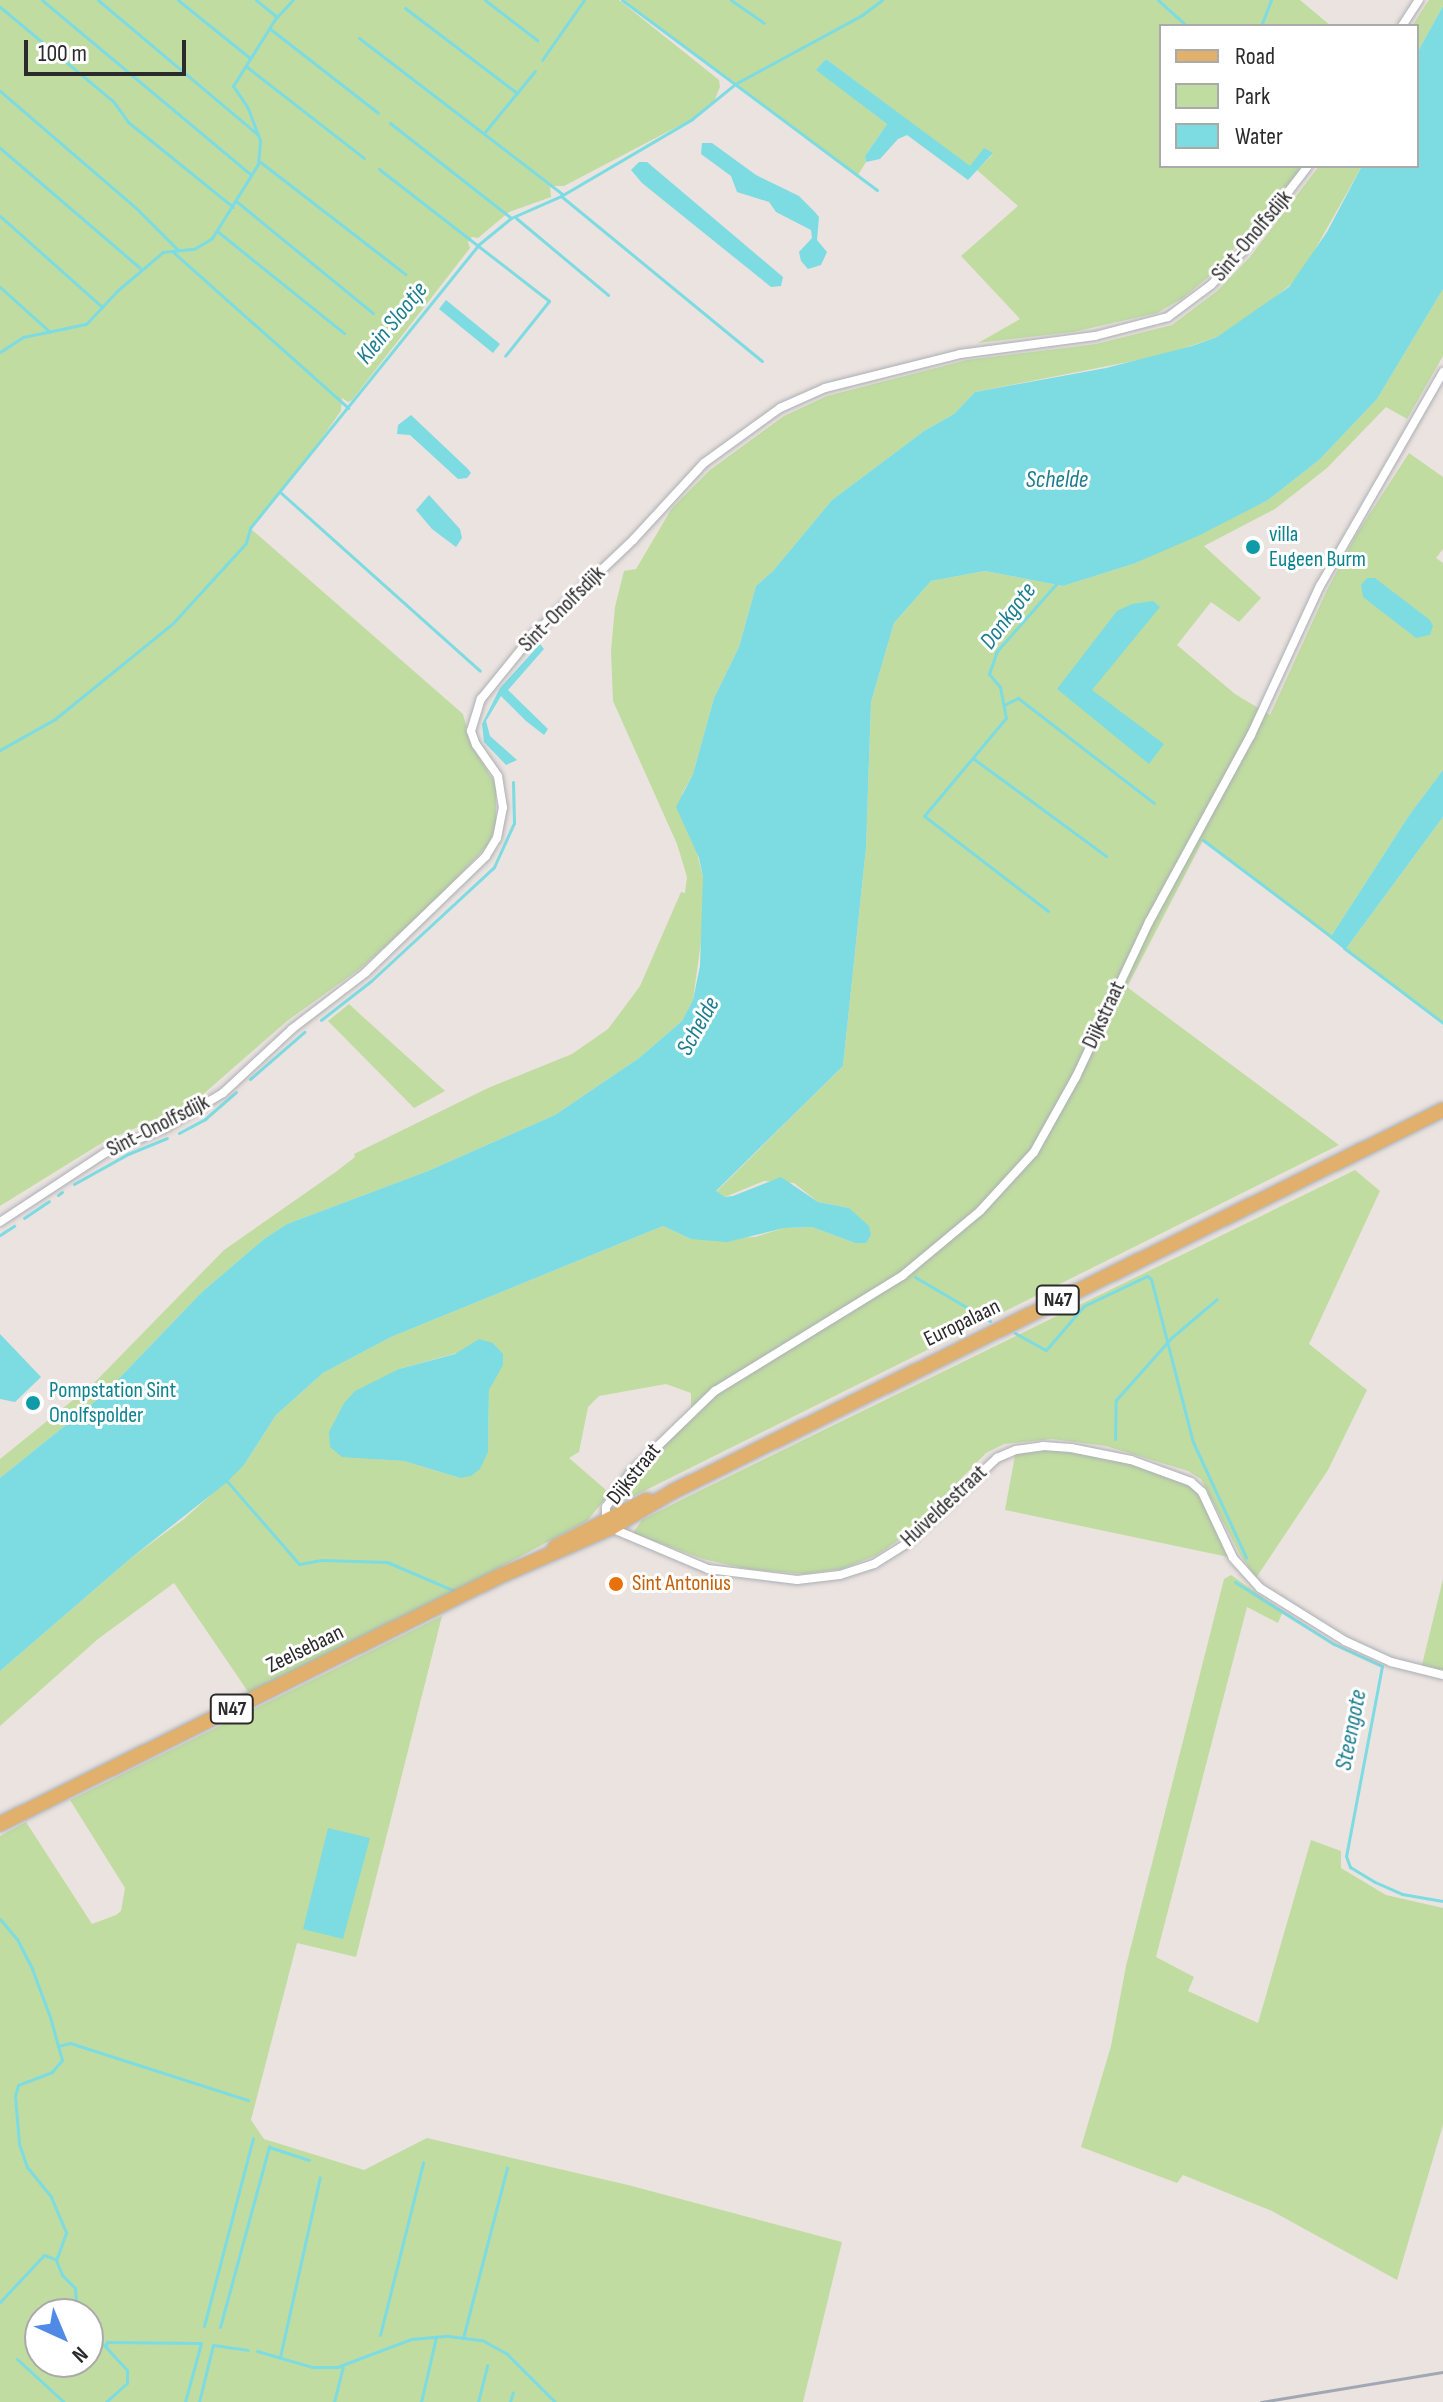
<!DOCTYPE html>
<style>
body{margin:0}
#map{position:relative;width:1443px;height:2402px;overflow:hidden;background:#ebe3df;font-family:"Sofia Sans Condensed",sans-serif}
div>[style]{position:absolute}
.green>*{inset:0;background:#c1dca1}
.water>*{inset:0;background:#7ddbe2}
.stream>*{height:3px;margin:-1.5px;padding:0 1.5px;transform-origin:1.5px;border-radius:1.5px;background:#7ddbe2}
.roads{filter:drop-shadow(0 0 2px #abafb6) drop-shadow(0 0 2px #abafb6)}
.street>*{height:8px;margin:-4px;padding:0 4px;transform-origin:4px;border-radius:4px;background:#fff}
.primary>*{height:14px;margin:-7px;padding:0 7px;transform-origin:7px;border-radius:7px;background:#e2b06d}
.rail>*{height:3px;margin:-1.5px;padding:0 1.5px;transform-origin:1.5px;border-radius:1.5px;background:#a2a8b3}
.dots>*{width:22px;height:22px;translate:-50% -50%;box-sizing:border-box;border:4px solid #fff;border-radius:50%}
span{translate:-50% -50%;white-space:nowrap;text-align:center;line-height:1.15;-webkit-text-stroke:6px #fff;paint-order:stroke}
.shield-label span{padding:2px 6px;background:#fff;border:2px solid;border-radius:6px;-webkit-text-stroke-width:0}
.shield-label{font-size:20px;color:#2b2b2b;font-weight:700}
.street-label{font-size:22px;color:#2b2b2b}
.culture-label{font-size:22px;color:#0d838f}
.left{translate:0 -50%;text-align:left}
.food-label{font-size:22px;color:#c56008}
.water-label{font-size:24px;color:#1c7d8e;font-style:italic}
.legend{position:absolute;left:1159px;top:24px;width:260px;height:144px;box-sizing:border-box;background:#fff;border:2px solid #aaa;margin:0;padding:10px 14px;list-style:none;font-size:24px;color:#2b2b2b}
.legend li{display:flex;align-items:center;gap:16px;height:40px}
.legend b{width:40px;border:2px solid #aaa}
.north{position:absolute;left:24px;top:2298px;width:80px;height:80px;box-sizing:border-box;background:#fff;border:2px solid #aaa;border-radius:50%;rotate:136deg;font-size:22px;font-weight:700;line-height:32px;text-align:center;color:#2b2b2b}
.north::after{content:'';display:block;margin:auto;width:28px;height:36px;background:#508ae7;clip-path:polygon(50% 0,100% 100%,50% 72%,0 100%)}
.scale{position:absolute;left:24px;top:40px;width:162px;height:36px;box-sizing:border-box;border:4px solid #2b2b2b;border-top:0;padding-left:10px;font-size:24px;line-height:28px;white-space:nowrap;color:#2b2b2b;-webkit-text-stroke:6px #fff;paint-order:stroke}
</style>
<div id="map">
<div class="green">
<i style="clip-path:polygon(0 0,619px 0,719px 80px,720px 87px,713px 104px,692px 119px,564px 186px,550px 186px,551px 197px,509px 212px,478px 238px,472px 237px,468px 242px,470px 248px,352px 400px,348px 402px,342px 398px,341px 411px,316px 446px,250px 528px,463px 714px,471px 744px,496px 785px,496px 826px,488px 845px,429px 907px,361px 968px,287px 1021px,192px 1104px,105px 1141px,0 1206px)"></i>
<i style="clip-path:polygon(622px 0,1300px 0,1331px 26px,1161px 26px,1161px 166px,1304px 166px,1213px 273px,1183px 298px,1157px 313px,1073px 332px,978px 343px,1020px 319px,961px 256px,1018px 206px,977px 170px,993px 154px,970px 167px,826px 59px,817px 70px,887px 124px,865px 156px,866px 162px,858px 175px)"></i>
<i style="clip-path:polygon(1429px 0,1443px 0,1443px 6px,1417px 53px,1417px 26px,1412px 26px)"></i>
<i style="clip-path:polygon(1319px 166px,1362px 166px,1304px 269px,1289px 286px,1255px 313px,1217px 337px,1164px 355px,975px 392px,954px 414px,924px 431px,832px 500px,773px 571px,756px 586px,739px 647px,714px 698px,693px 774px,682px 794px,703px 877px,704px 919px,693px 1000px,682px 1021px,639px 1058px,555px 1115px,428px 1171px,287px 1224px,264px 1239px,202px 1292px,103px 1395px,0 1478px,0 1459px,93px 1384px,224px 1250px,337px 1171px,355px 1157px,354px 1154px,488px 1088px,572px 1054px,608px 1029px,629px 1001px,640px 986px,681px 892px,685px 893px,687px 877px,677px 844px,613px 701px,611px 651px,615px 607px,624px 571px,636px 569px,672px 508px,710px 470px,784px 416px,827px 396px,967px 360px,1096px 344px,1172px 325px,1217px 291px,1250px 257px)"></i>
<i style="clip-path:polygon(evenodd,1443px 289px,1443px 356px,1407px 419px,1386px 407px,1327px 468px,1275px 509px,1204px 546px,1261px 598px,1239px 622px,1211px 602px,1177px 645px,1235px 694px,1270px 715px,1327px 590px,1356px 535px,1409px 453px,1443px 477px,1443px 549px,1436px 558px,1443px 563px,1443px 770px,1410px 814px,1330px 938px,1203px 840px,1127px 987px,1339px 1145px,624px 1501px,619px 1498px,621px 1486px,691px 1411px,691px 1393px,666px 1384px,599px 1396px,588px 1407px,579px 1452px,569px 1458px,606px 1490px,605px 1499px,587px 1521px,253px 1699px,174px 1583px,98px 1639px,0 1726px,0 1671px,131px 1558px,184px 1519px,244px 1465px,276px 1415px,323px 1373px,391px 1337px,663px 1226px,691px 1239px,755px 1237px,784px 1228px,812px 1227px,855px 1243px,849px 1208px,818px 1202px,794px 1183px,764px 1181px,725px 1197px,716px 1192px,843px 1066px,866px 848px,871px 702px,894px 623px,931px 581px,985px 571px,1063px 586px,1133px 564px,1268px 500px,1319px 460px,1377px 399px,1443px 289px,493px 1343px,503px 1355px,489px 1390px,488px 1452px,460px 1478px,404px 1461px,376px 1459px,399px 1369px,493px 1343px)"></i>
<i style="clip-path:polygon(1443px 817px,1443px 1023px,1345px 950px)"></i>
<i style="clip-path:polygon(349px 1004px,362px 1016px,445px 1091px,414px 1108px,328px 1021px)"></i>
<i style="clip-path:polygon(1355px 1170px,1380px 1191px,1309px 1344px,1367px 1390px,1328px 1470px,1256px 1578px,1241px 1556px,1201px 1479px,1188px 1471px,1106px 1446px,1052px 1439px,1004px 1444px,986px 1453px,906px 1535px,877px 1555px,842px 1569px,803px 1574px,747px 1569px,703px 1559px,633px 1533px,642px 1520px,687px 1497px)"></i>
<i style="clip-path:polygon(1071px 1448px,1168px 1473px,1202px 1492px,1233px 1558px,1005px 1510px,1016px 1450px)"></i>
<i style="clip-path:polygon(1231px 1575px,1283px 1611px,1278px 1623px,1247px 1607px,1156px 1957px,1194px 1977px,1188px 1991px,1258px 2023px,1311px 1840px,1341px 1851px,1341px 1868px,1386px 1895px,1443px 1908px,1443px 2125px,1397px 2280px,1272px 2211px,1183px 2175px,1177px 2183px,1081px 2147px,1111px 2046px,1126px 1966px,1224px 1579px)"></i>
<i style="clip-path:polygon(1443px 1579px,1443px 1670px,1422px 1665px)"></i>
<i style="clip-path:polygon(evenodd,442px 1616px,356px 1957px,297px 1943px,251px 2120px,264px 2139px,364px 2170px,427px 2138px,628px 2185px,842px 2242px,803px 2402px,0 2402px,0 1836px,26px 1822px,92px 1924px,116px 1915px,121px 1911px,125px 1888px,70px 1800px,442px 1616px,40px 2314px,88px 2314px,88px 2362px,40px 2362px,40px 2314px)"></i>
</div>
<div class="water">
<i style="clip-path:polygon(1443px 6px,1443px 289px,1377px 399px,1319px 460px,1268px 500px,1198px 536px,1133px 564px,1063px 586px,985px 571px,931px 581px,894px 623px,871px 702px,866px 848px,843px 1066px,716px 1191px,725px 1197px,733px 1196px,781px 1177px,818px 1202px,849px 1208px,869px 1226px,871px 1235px,866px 1243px,855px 1243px,812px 1227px,784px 1228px,727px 1242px,691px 1239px,663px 1226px,391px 1337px,323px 1373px,276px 1415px,244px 1465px,226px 1483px,131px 1558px,0 1671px,0 1478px,103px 1395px,202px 1292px,264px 1239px,287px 1224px,428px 1171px,555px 1115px,639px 1058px,682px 1021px,693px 1000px,700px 966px,703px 877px,699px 858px,676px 807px,693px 774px,714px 698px,739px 647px,756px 586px,773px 571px,832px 500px,924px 431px,954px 414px,975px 392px,1106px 368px,1192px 346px,1217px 337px,1289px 287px,1327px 232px,1362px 166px,1417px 166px,1417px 53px)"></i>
<i style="clip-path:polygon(826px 59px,970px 166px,984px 148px,993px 153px,968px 180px,907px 135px,898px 139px,880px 159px,866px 162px,865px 156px,887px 124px,816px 70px)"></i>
<i style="clip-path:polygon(702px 143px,712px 143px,756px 175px,799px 196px,814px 211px,819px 217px,817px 240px,827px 252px,821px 265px,808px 269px,801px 261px,799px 252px,812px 238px,811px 230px,776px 212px,769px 202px,737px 192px,731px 176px,701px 154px)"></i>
<i style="clip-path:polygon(639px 162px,647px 162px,783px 277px,781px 286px,771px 287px,642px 183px,631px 170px)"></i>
<i style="clip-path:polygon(446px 300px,500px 344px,493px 353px,439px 309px)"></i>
<i style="clip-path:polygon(411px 415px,468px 469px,471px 473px,467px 478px,458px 479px,410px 435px,397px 434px,398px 425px)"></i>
<i style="clip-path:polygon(429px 495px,460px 529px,462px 538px,456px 547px,432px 529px,416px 510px)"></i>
<i style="clip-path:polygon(1367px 578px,1375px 578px,1430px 620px,1433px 626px,1430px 635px,1416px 638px,1363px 597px,1361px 585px)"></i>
<i style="clip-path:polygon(1153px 601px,1160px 607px,1092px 690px,1164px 744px,1149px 764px,1057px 689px,1117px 611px,1132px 604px)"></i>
<i style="clip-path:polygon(540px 644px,544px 649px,508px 690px,548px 729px,544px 735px,526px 721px,501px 696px,486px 721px,490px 736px,517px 760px,506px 765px,484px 742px,482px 724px,500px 688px)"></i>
<i style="clip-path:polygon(1443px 770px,1443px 817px,1345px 950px,1330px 938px,1410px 814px)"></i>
<i style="clip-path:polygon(0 1334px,41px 1377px,15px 1402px,0 1399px)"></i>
<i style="clip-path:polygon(479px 1339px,493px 1343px,503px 1354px,503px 1365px,489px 1390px,488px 1452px,480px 1469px,471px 1476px,460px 1478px,404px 1461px,342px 1457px,330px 1447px,329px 1432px,344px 1403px,355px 1391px,399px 1369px,455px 1354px)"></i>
<i style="clip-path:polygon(328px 1828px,370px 1838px,343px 1939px,303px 1929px)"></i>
</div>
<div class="stream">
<i style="left:42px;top:0;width:273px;rotate:39.9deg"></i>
<i style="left:98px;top:0;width:208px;rotate:40.1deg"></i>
<i style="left:178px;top:0;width:92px;rotate:38.9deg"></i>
<i style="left:256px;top:0;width:27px;rotate:39deg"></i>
<i style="left:485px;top:0;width:66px;rotate:37.6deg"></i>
<i style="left:622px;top:0;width:318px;rotate:36.7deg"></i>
<i style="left:731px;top:0;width:40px;rotate:34.9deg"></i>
<i style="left:1158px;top:0;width:39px;rotate:42deg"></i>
<i style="left:0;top:7px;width:147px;rotate:39.8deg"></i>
<i style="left:113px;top:101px;width:26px;rotate:54deg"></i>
<i style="left:128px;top:122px;width:135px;rotate:39deg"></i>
<i style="left:405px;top:8px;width:141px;rotate:37.2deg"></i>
<i style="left:1261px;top:26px;width:28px;rotate:-69deg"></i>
<i style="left:269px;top:28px;width:138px;rotate:37.9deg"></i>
<i style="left:359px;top:38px;width:256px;rotate:37.5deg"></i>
<i style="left:542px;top:60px;width:73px;rotate:-55deg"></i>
<i style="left:247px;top:67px;width:148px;rotate:37.9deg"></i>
<i style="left:0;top:91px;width:178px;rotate:40.7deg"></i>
<i style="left:135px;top:207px;width:61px;rotate:45deg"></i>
<i style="left:390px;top:123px;width:152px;rotate:38.1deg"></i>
<i style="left:484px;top:133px;width:80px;rotate:-50.6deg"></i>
<i style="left:0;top:148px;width:184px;rotate:40.6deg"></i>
<i style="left:259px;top:161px;width:185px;rotate:37.7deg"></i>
<i style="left:379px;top:169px;width:215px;rotate:37.8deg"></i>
<i style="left:549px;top:301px;width:70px;rotate:128.7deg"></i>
<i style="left:561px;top:196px;width:260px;rotate:39.4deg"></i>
<i style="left:236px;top:201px;width:177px;rotate:39.3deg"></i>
<i style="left:0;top:216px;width:137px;rotate:41.7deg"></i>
<i style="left:516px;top:218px;width:120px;rotate:39.9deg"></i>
<i style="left:217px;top:231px;width:163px;rotate:38.8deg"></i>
<i style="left:172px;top:251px;width:236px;rotate:41.7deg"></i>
<i style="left:0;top:287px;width:67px;rotate:42deg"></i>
<i style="left:0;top:352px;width:27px;rotate:-33deg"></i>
<i style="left:23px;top:337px;width:64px;rotate:-11.7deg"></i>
<i style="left:86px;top:324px;width:47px;rotate:-46.7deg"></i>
<i style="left:118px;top:290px;width:59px;rotate:-40.2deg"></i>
<i style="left:163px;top:252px;width:31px;rotate:-6deg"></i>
<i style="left:194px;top:249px;width:21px;rotate:-31deg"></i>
<i style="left:212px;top:238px;width:87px;rotate:-58.1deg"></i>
<i style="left:258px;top:164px;width:24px;rotate:-85deg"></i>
<i style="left:260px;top:140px;width:34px;rotate:-111deg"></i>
<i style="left:248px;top:108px;width:27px;rotate:-124deg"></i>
<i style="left:233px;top:86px;width:79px;rotate:-57.9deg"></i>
<i style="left:275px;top:19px;width:26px;rotate:-47deg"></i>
<i style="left:280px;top:492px;width:268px;rotate:41.8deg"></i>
<i style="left:1004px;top:705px;width:16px;rotate:-27deg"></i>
<i style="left:1018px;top:698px;width:172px;rotate:37.7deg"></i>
<i style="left:0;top:750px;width:63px;rotate:-29.4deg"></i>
<i style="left:55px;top:719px;width:152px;rotate:-39.1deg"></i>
<i style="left:173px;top:623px;width:108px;rotate:-47.6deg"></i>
<i style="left:246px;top:543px;width:16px;rotate:-75deg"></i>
<i style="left:250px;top:528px;width:363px;rotate:-51.1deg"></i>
<i style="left:478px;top:245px;width:43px;rotate:-39.3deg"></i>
<i style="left:511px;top:218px;width:55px;rotate:-23.7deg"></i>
<i style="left:561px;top:196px;width:152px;rotate:-30.4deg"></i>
<i style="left:692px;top:119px;width:55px;rotate:-39.1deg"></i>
<i style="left:735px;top:84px;width:145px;rotate:-28.5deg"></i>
<i style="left:862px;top:15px;width:25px;rotate:-37deg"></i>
<i style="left:974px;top:759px;width:164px;rotate:36.3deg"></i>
<i style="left:1203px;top:840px;width:163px;rotate:37deg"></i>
<i style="left:1048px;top:911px;width:156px;rotate:-142.5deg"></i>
<i style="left:924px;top:816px;width:128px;rotate:-50.1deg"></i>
<i style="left:1006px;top:718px;width:32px;rotate:-101deg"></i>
<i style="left:1000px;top:687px;width:17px;rotate:-130deg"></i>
<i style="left:989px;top:674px;width:24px;rotate:-71deg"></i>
<i style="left:997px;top:651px;width:91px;rotate:-48.6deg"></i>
<i style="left:1344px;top:948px;width:124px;rotate:37.1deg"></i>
<i style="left:321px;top:1020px;width:63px;rotate:-38deg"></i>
<i style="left:371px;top:981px;width:168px;rotate:-42.8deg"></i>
<i style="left:494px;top:867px;width:48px;rotate:-65.6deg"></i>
<i style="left:514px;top:823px;width:41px;rotate:-91.4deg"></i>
<i style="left:250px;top:1079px;width:72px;rotate:-41deg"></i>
<i style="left:179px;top:1133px;width:30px;rotate:-28deg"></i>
<i style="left:205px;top:1119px;width:41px;rotate:-41.1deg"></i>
<i style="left:74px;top:1184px;width:62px;rotate:-29.1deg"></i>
<i style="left:128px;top:1154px;width:42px;rotate:-22.3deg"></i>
<i style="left:58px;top:1195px;width:5px;rotate:-37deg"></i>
<i style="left:24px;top:1218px;width:30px;rotate:-34deg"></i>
<i style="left:0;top:1235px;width:17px;rotate:-33deg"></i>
<i style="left:915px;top:1277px;width:87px;rotate:30.4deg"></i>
<i style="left:1015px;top:1333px;width:35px;rotate:29deg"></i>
<i style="left:1046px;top:1350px;width:58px;rotate:-49.2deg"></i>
<i style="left:1084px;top:1306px;width:70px;rotate:-25.5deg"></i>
<i style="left:1147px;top:1276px;width:5px;rotate:37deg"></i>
<i style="left:1151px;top:1279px;width:168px;rotate:75.6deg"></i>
<i style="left:1193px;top:1442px;width:127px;rotate:65.3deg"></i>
<i style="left:1115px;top:1439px;width:39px;rotate:-89deg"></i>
<i style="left:1116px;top:1400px;width:83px;rotate:-48.4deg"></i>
<i style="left:1171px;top:1338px;width:60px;rotate:-40.3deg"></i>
<i style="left:226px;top:1480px;width:111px;rotate:49deg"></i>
<i style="left:299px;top:1564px;width:23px;rotate:-10deg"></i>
<i style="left:322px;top:1560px;width:65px;rotate:1.8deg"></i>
<i style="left:387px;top:1562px;width:76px;rotate:23.2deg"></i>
<i style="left:1235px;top:1582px;width:117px;rotate:32.1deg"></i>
<i style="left:1334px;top:1644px;width:53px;rotate:24.6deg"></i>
<i style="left:1382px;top:1666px;width:193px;rotate:100.7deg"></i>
<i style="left:1346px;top:1856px;width:12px;rotate:70deg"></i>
<i style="left:1350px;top:1867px;width:29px;rotate:31deg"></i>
<i style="left:1375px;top:1882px;width:30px;rotate:24deg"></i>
<i style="left:1402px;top:1894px;width:42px;rotate:9.7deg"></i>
<i style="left:0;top:1919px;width:26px;rotate:50deg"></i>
<i style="left:17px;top:1939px;width:34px;rotate:63deg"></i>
<i style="left:32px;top:1969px;width:51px;rotate:69.4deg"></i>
<i style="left:50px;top:2017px;width:45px;rotate:74.4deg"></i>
<i style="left:62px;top:2060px;width:16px;rotate:130deg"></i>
<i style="left:52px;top:2072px;width:36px;rotate:159deg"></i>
<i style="left:18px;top:2085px;width:11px;rotate:105deg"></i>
<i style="left:15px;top:2096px;width:48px;rotate:85.2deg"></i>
<i style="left:19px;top:2144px;width:24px;rotate:71deg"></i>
<i style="left:27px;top:2167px;width:38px;rotate:51deg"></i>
<i style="left:51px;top:2197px;width:39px;rotate:67deg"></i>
<i style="left:66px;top:2233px;width:29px;rotate:110deg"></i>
<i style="left:56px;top:2260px;width:16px;rotate:68deg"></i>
<i style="left:62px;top:2275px;width:18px;rotate:45deg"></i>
<i style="left:75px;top:2288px;width:26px;rotate:86deg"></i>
<i style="left:58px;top:2046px;width:12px;rotate:-14deg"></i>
<i style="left:70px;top:2043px;width:187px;rotate:17.8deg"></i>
<i style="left:0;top:2302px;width:64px;rotate:-46.9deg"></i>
<i style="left:44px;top:2255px;width:12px;rotate:20deg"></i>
<i style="left:204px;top:2326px;width:194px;rotate:-75.4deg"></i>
<i style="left:220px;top:2327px;width:187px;rotate:-74.8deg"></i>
<i style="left:269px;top:2147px;width:42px;rotate:18deg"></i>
<i style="left:88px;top:2328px;width:57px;rotate:47.1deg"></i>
<i style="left:127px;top:2370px;width:13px;rotate:90deg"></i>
<i style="left:127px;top:2383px;width:28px;rotate:138deg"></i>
<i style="left:380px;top:2335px;width:178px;rotate:-76deg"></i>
<i style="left:463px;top:2338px;width:176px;rotate:-75.5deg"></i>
<i style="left:106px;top:2346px;width:4px;rotate:-76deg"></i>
<i style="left:107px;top:2342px;width:94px;rotate:0.6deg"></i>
<i style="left:201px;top:2343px;width:61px;rotate:105.2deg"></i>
<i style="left:257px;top:2351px;width:57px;rotate:16.2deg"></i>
<i style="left:312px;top:2367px;width:25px"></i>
<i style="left:337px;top:2367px;width:79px;rotate:-20.7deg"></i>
<i style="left:411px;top:2339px;width:37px;rotate:-5deg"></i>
<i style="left:448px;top:2336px;width:34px;rotate:7deg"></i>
<i style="left:482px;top:2340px;width:29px;rotate:29deg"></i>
<i style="left:507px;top:2354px;width:68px;rotate:45deg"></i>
<i style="left:280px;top:2357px;width:184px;rotate:-77.5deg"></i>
<i style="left:17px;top:2359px;width:64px;rotate:42.5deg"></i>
<i style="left:199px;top:2402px;width:59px;rotate:-76.2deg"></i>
<i style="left:213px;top:2345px;width:35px;rotate:8deg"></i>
<i style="left:334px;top:2402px;width:36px;rotate:-76deg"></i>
<i style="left:421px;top:2402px;width:67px;rotate:-77deg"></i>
<i style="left:478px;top:2402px;width:38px;rotate:-76deg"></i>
<i style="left:510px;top:2402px;width:10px;rotate:-73deg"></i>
</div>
<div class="roads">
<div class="street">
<i style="left:1402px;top:26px;width:31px;rotate:-57deg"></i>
<i style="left:0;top:1222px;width:126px;rotate:-33.3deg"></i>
<i style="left:105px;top:1153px;width:65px;rotate:-22.6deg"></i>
<i style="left:165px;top:1128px;width:68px;rotate:-31.1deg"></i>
<i style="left:223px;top:1093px;width:94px;rotate:-42.8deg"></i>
<i style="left:292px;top:1029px;width:92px;rotate:-37.5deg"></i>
<i style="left:365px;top:973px;width:168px;rotate:-44deg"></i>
<i style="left:486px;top:856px;width:21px;rotate:-59deg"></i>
<i style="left:497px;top:838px;width:31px;rotate:-79deg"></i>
<i style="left:503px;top:808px;width:32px;rotate:-99deg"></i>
<i style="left:498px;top:776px;width:38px;rotate:-125deg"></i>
<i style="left:476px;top:745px;width:15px;rotate:-110deg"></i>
<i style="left:471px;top:731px;width:34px;rotate:-73deg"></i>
<i style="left:481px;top:699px;width:82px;rotate:-50.9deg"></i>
<i style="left:533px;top:635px;width:138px;rotate:-43.5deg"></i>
<i style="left:633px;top:540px;width:105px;rotate:-47.3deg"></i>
<i style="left:704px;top:463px;width:94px;rotate:-35.9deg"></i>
<i style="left:780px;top:408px;width:49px;rotate:-24deg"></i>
<i style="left:825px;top:388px;width:139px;rotate:-14.1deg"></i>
<i style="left:960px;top:354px;width:136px;rotate:-7.6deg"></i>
<i style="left:1095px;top:336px;width:75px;rotate:-14.6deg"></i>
<i style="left:1168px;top:317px;width:54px;rotate:-36.7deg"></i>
<i style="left:1211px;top:285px;width:47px;rotate:-46.7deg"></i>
<i style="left:1243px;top:251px;width:107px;rotate:-52.6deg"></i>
<i style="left:606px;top:1519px;width:12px;rotate:-90deg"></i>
<i style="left:606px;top:1507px;width:43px;rotate:-54.5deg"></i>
<i style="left:631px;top:1472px;width:117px;rotate:-44deg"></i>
<i style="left:715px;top:1391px;width:220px;rotate:-31.6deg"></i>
<i style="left:902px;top:1276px;width:102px;rotate:-39.8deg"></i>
<i style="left:980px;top:1211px;width:80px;rotate:-47.5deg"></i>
<i style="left:1034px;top:1152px;width:86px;rotate:-60.8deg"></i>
<i style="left:1076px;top:1077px;width:171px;rotate:-64.8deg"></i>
<i style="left:1149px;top:922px;width:213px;rotate:-61.4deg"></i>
<i style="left:1251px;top:735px;width:164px;rotate:-65.2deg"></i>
<i style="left:1320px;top:586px;width:247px;rotate:-60.1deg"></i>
<i style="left:611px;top:1528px;width:105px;rotate:22.9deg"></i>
<i style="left:708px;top:1569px;width:90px;rotate:7deg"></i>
<i style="left:797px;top:1580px;width:43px;rotate:-6.6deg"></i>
<i style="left:840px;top:1575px;width:36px;rotate:-18deg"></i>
<i style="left:874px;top:1564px;width:39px;rotate:-32deg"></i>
<i style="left:907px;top:1543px;width:124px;rotate:-43.4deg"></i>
<i style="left:997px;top:1458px;width:21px;rotate:-23deg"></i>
<i style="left:1016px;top:1450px;width:27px;rotate:-8deg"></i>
<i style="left:1043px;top:1446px;width:28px;rotate:4deg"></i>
<i style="left:1071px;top:1448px;width:61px;rotate:11.3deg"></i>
<i style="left:1131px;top:1460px;width:64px;rotate:20.1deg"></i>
<i style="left:1191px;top:1482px;width:15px;rotate:42deg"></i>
<i style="left:1202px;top:1492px;width:73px;rotate:64.8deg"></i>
<i style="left:1233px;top:1558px;width:40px;rotate:48deg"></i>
<i style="left:1260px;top:1588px;width:100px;rotate:31.9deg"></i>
<i style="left:1345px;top:1641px;width:51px;rotate:24.5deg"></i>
<i style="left:1391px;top:1662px;width:54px;rotate:14deg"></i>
</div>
<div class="primary">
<i style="left:555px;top:1547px;width:103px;rotate:-27.1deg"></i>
<i style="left:0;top:1824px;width:558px;rotate:-26.38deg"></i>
<i style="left:500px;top:1576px;width:121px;rotate:-23.4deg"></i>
<i style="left:611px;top:1528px;width:73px;rotate:-30.4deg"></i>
<i style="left:674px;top:1491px;width:858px;rotate:-26.36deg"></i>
</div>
</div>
<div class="rail">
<i style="left:1261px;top:2402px;width:184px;rotate:-9.4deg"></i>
</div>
<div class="dots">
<i style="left:1253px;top:547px;background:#0f9aa8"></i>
<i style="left:33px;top:1403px;background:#0f9aa8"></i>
<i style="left:616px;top:1584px;background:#e8710a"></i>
</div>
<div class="shield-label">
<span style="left:1058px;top:1300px">N47</span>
<span style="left:232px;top:1709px">N47</span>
</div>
<div class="street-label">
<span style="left:1252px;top:236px;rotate:-50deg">Sint-Onolfsdijk</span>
<span style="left:562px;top:609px;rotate:-45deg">Sint-Onolfsdijk</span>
<span style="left:1104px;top:1015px;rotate:-65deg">Dijkstraat</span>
<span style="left:158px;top:1126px;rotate:-27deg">Sint-Onolfsdijk</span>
<span style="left:962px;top:1323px;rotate:-26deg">Europalaan</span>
<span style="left:634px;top:1474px;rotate:-51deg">Dijkstraat</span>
<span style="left:944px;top:1506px;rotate:-43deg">Huiveldestraat</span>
<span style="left:305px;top:1649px;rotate:-26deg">Zeelsebaan</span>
</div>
<div class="culture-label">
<span class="left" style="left:1269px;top:547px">villa<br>Eugeen Burm</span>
<span class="left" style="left:49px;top:1403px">Pompstation Sint<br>Onolfspolder</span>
</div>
<div class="food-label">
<span class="left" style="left:632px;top:1584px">Sint Antonius</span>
</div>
<div class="water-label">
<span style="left:392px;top:323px;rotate:-51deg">Klein Slootje</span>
<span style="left:1057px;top:480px">Schelde</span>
<span style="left:1008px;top:616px;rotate:-53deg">Donkgote</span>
<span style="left:698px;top:1026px;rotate:-61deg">Schelde</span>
<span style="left:1351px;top:1730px;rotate:-79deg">Steengote</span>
</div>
<ul class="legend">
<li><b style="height:10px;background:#e2b06d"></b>Road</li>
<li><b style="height:22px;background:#c1dca1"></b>Park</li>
<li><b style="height:22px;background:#7ddbe2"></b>Water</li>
</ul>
<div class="north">N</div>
<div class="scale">100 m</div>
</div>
